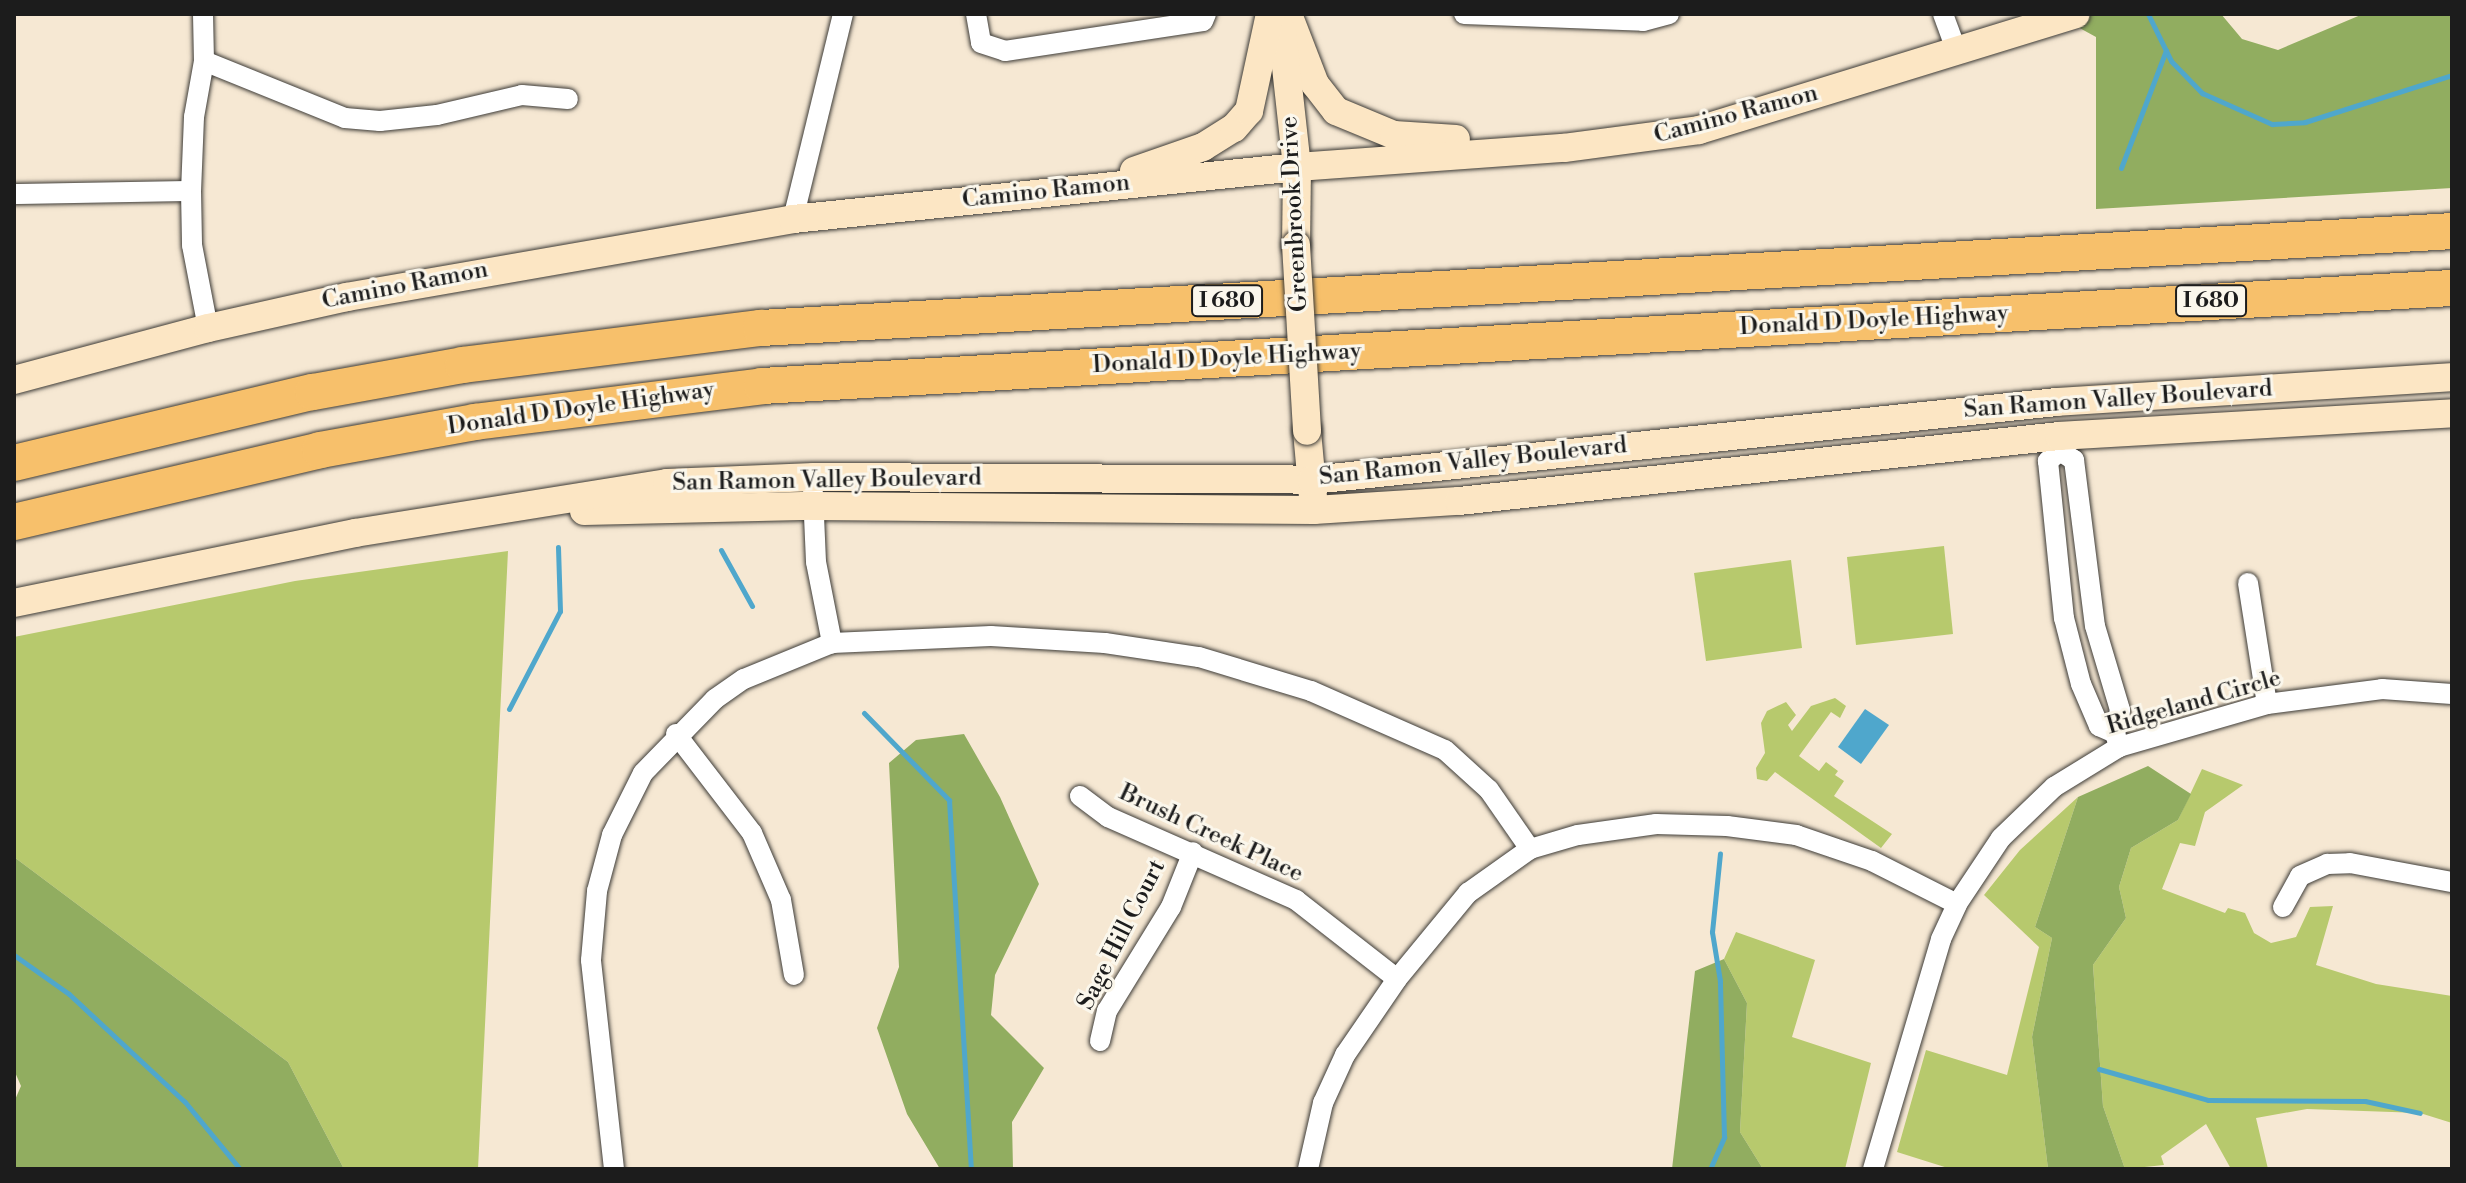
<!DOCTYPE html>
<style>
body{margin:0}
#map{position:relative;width:2466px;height:1183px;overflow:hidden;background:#f6e8d3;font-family:"Libre Bodoni",serif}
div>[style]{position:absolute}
.green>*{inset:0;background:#b7c96d}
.forest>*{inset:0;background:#91ad60}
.water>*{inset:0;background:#4fa7cc}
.stream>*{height:5px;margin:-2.5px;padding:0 2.5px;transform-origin:2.5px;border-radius:2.5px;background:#4fa7cc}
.roads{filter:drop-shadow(0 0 2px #3d3b37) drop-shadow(0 0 2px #3d3b37)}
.street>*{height:20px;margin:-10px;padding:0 10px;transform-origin:10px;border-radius:10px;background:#fff}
.secondary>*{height:28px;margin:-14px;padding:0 14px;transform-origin:14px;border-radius:14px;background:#fce6c4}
.highway>*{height:36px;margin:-18px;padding:0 18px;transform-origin:18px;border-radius:18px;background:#f7c06b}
.bridges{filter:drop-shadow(0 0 2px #3d3b37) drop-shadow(0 0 2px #3d3b37)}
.secondary-bridge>*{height:28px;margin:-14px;padding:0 14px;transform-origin:14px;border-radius:14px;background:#fce6c4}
span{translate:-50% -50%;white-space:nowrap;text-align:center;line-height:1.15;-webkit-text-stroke:6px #fbf7ec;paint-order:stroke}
.shield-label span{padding:2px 6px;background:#fbf7ec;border:2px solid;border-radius:6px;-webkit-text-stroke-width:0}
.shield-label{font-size:22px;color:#1c1c1c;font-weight:700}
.street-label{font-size:24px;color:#1c1c1c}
.frame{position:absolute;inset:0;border:16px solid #1c1c1c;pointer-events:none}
</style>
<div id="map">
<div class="green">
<i style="clip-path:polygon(1944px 546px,1953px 634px,1856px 645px,1847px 557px)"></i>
<i style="clip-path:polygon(508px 551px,478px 1169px,344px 1169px,288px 1062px,14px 857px,14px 637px,295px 581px)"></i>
<i style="clip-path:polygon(1791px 560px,1802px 648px,1706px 661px,1694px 573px)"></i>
<i style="clip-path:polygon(1835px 698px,1846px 706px,1840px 718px,1831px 712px,1799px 756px,1819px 771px,1826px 762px,1838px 771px,1835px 775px,1844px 781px,1834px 796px,1892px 834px,1881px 848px,1775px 772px,1767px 781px,1757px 779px,1756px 768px,1765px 753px,1761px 723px,1767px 711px,1786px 702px,1796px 715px,1788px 725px,1792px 731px,1811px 706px)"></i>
<i style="clip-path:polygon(2202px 769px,2243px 785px,2205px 812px,2195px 846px,2180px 843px,2162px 889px,2225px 913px,2228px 908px,2245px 913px,2254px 933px,2271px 943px,2296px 937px,2310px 907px,2333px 906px,2316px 965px,2376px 984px,2452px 996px,2452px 1123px,2420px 1113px,2307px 1109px,2256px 1118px,2268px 1169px,2231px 1169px,2206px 1124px,2161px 1156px,2164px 1165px,2125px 1169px,2103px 1106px,2093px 965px,2126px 918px,2119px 887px,2131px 848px,2178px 820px)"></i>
<i style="clip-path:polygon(2078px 797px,2035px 927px,2052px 938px,2032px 1037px,2048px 1169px,1951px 1169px,1897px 1152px,1926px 1050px,2007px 1075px,2039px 947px,1984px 895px,2020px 850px)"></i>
<i style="clip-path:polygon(1736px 932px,1815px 960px,1792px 1037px,1871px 1063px,1845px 1169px,1763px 1169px,1740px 1132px,1747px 1003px,1724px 959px)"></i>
</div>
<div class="forest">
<i style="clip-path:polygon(2054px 14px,2221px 14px,2242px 39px,2278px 50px,2363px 14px,2452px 14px,2452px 188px,2096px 209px,2096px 37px)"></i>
<i style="clip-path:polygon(964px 734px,1000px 797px,1039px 884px,995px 975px,991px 1015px,1044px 1068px,1012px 1122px,1013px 1169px,940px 1169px,907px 1114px,877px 1028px,899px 967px,889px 763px,916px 740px)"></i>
<i style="clip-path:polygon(2148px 766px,2191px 794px,2178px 820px,2131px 848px,2119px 887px,2126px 918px,2093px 965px,2103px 1106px,2125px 1169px,2048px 1169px,2032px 1037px,2052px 938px,2035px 927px,2078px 797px)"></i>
<i style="clip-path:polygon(14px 857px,288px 1062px,344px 1169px,14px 1169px,14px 1102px,21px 1086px,14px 1070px)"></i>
<i style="clip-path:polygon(1724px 959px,1747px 1003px,1740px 1132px,1763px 1169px,1672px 1169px,1695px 971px)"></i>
</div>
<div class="water">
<i style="clip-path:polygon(1865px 709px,1889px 725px,1861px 764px,1838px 747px)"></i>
</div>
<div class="stream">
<i style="left:2148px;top:14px;width:52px;rotate:63.9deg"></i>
<i style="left:2171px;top:61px;width:45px;rotate:45.9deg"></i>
<i style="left:2202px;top:93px;width:77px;rotate:23.9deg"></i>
<i style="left:2272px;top:124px;width:33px;rotate:-3deg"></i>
<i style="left:2305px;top:122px;width:154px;rotate:-17.7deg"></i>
<i style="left:2121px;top:168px;width:126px;rotate:-69.1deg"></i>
<i style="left:721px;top:550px;width:64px;rotate:61deg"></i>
<i style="left:509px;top:709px;width:110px;rotate:-62.5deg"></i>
<i style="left:560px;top:611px;width:64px;rotate:-91.8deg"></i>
<i style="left:864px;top:713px;width:122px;rotate:45.7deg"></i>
<i style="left:949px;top:800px;width:370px;rotate:86.6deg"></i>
<i style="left:14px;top:955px;width:67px;rotate:35.3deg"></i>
<i style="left:69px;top:994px;width:158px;rotate:43deg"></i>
<i style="left:185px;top:1102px;width:87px;rotate:50.6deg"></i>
<i style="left:2099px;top:1069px;width:113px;rotate:15.9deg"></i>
<i style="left:2208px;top:1100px;width:157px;rotate:0.4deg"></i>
<i style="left:2365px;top:1101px;width:56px;rotate:12.3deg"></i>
<i style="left:1710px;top:1169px;width:35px;rotate:-66deg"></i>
<i style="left:1724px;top:1137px;width:156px;rotate:-91.5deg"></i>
<i style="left:1720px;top:981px;width:50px;rotate:-99.3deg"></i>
<i style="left:1712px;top:932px;width:79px;rotate:-84.2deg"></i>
</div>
<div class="roads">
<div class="street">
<i style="left:203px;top:14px;width:47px;rotate:88.8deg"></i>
<i style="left:204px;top:61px;width:57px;rotate:100.1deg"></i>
<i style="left:194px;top:117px;width:74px;rotate:92.3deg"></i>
<i style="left:191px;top:191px;width:54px;rotate:88.9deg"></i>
<i style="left:192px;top:245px;width:85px;rotate:79.1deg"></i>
<i style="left:976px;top:14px;width:29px;rotate:80deg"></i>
<i style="left:981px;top:43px;width:25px;rotate:18deg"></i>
<i style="left:1005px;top:51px;width:200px;rotate:-8.6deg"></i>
<i style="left:1203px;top:21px;width:8px;rotate:-67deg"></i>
<i style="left:1464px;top:14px;width:179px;rotate:2.2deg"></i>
<i style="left:1643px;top:21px;width:27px;rotate:-15deg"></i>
<i style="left:1943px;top:14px;width:40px;rotate:69.8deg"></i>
<i style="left:204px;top:61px;width:152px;rotate:22deg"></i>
<i style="left:345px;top:118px;width:35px;rotate:5deg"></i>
<i style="left:380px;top:121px;width:57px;rotate:-6deg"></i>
<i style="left:437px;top:115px;width:87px;rotate:-13.2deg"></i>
<i style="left:522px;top:95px;width:46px;rotate:5deg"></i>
<i style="left:14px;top:194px;width:177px;rotate:-1deg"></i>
<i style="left:793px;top:219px;width:211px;rotate:-76.3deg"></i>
<i style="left:2060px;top:451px;width:17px;rotate:33deg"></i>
<i style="left:2074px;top:460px;width:167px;rotate:82.8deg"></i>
<i style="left:2095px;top:626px;width:88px;rotate:73.4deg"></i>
<i style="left:2120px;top:710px;width:24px;rotate:102deg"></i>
<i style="left:2115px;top:733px;width:15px;rotate:74deg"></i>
<i style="left:2060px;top:451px;width:16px;rotate:140deg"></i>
<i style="left:2048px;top:461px;width:158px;rotate:84.2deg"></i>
<i style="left:2064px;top:618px;width:68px;rotate:75.6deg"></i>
<i style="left:2081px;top:684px;width:46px;rotate:66.8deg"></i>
<i style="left:2099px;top:726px;width:17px;rotate:24deg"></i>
<i style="left:813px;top:493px;width:69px;rotate:87.5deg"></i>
<i style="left:816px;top:562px;width:83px;rotate:78.8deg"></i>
<i style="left:2248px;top:583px;width:122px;rotate:81.1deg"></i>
<i style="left:676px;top:734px;width:125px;rotate:52.5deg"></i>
<i style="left:752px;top:833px;width:73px;rotate:66.6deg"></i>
<i style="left:781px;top:900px;width:76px;rotate:80.2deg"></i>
<i style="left:1080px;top:796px;width:35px;rotate:37deg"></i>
<i style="left:1108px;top:817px;width:206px;rotate:23.8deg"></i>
<i style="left:1296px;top:900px;width:128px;rotate:38deg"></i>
<i style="left:2283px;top:907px;width:35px;rotate:-61deg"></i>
<i style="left:2300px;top:876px;width:30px;rotate:-24deg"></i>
<i style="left:2327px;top:864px;width:23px;rotate:-2deg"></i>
<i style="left:2350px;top:863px;width:104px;rotate:10.6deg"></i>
<i style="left:1100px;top:1041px;width:31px;rotate:-77deg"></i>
<i style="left:1107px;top:1011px;width:122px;rotate:-58.4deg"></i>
<i style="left:1171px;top:907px;width:59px;rotate:-68.2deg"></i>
<i style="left:614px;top:1169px;width:210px;rotate:-96.3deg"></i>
<i style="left:591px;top:960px;width:69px;rotate:-85deg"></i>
<i style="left:597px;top:891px;width:58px;rotate:-75deg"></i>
<i style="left:612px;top:835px;width:69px;rotate:-63.4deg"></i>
<i style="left:643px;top:773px;width:103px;rotate:-45.8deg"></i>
<i style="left:715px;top:699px;width:35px;rotate:-35deg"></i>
<i style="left:744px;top:679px;width:95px;rotate:-22.2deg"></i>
<i style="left:832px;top:643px;width:159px;rotate:-2.5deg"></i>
<i style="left:991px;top:636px;width:114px;rotate:3.5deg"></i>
<i style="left:1105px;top:643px;width:95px;rotate:8.5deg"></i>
<i style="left:1199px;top:657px;width:117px;rotate:16.9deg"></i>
<i style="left:1311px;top:691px;width:146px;rotate:23.8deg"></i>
<i style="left:1445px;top:750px;width:59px;rotate:42.3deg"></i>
<i style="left:1489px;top:790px;width:72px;rotate:55.2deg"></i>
<i style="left:1308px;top:1169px;width:68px;rotate:-77.2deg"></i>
<i style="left:1323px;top:1103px;width:53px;rotate:-65.4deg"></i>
<i style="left:1345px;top:1055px;width:92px;rotate:-55.6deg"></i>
<i style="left:1397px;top:979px;width:112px;rotate:-50.5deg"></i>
<i style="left:1468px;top:893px;width:76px;rotate:-35.4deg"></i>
<i style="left:1530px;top:849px;width:50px;rotate:-16.3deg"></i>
<i style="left:1578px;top:835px;width:79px;rotate:-8deg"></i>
<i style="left:1656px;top:824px;width:71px;rotate:1.6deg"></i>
<i style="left:1727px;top:826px;width:70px;rotate:7.4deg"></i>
<i style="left:1796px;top:835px;width:80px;rotate:18.9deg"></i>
<i style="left:1872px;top:861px;width:95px;rotate:26.8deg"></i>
<i style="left:1873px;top:1169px;width:240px;rotate:-73.5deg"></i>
<i style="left:1941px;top:939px;width:38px;rotate:-65deg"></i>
<i style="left:1957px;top:904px;width:79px;rotate:-56.3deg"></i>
<i style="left:2001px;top:838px;width:74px;rotate:-43.9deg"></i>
<i style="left:2054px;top:787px;width:76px;rotate:-31.6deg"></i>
<i style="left:2119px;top:747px;width:154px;rotate:-16.2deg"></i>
<i style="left:2267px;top:704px;width:116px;rotate:-7.4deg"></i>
<i style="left:2382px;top:689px;width:70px;rotate:4.1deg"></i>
</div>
<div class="secondary">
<i style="left:1288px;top:14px;width:75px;rotate:68.9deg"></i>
<i style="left:1315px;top:84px;width:34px;rotate:52deg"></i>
<i style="left:1336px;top:111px;width:63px;rotate:22.5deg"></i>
<i style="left:1394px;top:135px;width:62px;rotate:3.7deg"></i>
<i style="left:1282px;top:31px;width:137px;rotate:83.7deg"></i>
<i style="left:1297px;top:167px;width:78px;rotate:90.7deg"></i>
<i style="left:1134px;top:171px;width:73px;rotate:-19.2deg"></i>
<i style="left:1203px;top:147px;width:36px;rotate:-32deg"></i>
<i style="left:1234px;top:128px;width:23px;rotate:-49deg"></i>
<i style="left:1249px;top:111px;width:99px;rotate:-77.8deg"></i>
<i style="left:14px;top:380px;width:201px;rotate:-15deg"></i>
<i style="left:208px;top:328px;width:142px;rotate:-12.6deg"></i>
<i style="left:347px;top:297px;width:453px;rotate:-9.9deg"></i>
<i style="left:793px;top:219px;width:507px;rotate:-5.89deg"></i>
<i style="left:1297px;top:167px;width:268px;rotate:-4.1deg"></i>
<i style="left:1564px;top:148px;width:136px;rotate:-7.6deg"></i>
<i style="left:1699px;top:130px;width:394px;rotate:-17.1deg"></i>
<i style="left:1307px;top:431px;width:66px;rotate:84.8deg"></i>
<i style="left:584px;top:511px;width:229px;rotate:-1.3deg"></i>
<i style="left:813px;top:506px;width:501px;rotate:0.46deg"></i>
<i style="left:1314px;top:510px;width:145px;rotate:-3.6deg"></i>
<i style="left:1459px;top:501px;width:604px;rotate:-6.18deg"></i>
<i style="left:2059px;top:436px;width:394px;rotate:-3.3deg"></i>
<i style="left:14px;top:603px;width:348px;rotate:-11.6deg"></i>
<i style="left:355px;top:533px;width:316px;rotate:-9.1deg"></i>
<i style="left:667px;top:483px;width:147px;rotate:-2.3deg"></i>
<i style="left:814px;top:477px;width:498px;rotate:0.3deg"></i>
<i style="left:1312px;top:480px;width:748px;rotate:-5.98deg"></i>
<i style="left:2056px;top:402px;width:397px;rotate:-3.6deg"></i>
</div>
<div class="highway">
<i style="left:14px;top:463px;width:307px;rotate:-13.4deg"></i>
<i style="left:313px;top:392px;width:152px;rotate:-10.2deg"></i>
<i style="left:463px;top:365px;width:300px;rotate:-7.1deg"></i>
<i style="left:761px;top:328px;width:1694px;rotate:-3.28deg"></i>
<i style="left:14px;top:522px;width:314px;rotate:-13.2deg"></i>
<i style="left:320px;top:450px;width:158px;rotate:-10.2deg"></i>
<i style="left:475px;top:422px;width:289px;rotate:-7.1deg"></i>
<i style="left:762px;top:386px;width:1693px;rotate:-3.32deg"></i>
</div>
</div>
<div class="bridges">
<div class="secondary-bridge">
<i style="left:1296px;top:245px;width:186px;rotate:86.6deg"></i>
</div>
</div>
<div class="shield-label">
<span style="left:1227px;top:301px">I 680</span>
<span style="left:2211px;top:301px">I 680</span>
</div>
<div class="street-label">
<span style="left:1736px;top:115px;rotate:-15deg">Camino Ramon</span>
<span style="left:1046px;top:192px;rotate:-6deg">Camino Ramon</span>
<span style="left:1295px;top:214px;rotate:-93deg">Greenbrook Drive</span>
<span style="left:405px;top:286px;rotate:-11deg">Camino Ramon</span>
<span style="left:1874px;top:321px;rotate:-3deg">Donald D Doyle Highway</span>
<span style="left:1227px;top:359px;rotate:-3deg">Donald D Doyle Highway</span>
<span style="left:2118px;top:400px;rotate:-4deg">San Ramon Valley Boulevard</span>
<span style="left:581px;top:409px;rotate:-8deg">Donald D Doyle Highway</span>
<span style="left:1473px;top:462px;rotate:-6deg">San Ramon Valley Boulevard</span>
<span style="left:827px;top:481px;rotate:-1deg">San Ramon Valley Boulevard</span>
<span style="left:2194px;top:703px;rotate:-16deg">Ridgeland Circle</span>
<span style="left:1211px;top:834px;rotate:25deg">Brush Creek Place</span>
<span style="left:1122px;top:935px;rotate:-63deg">Sage Hill Court</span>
</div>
<div class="frame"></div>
</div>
